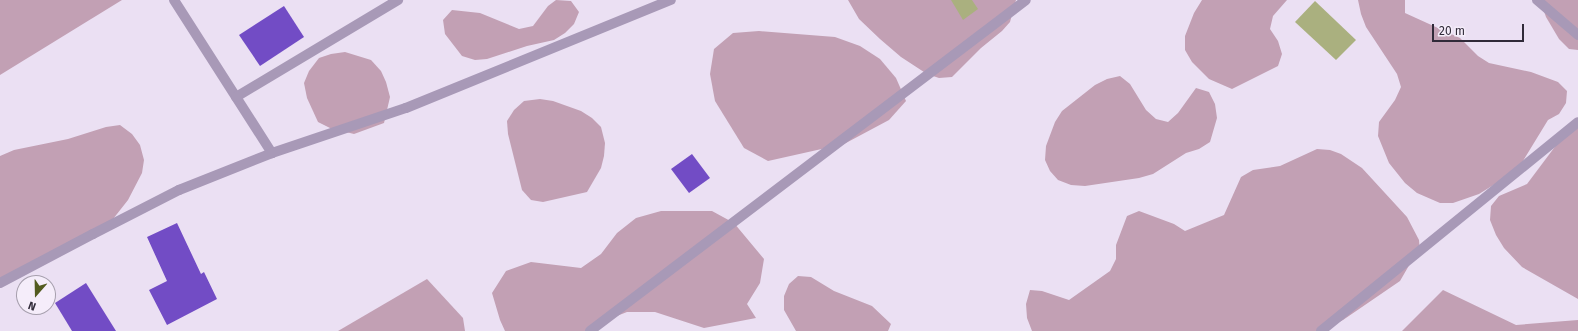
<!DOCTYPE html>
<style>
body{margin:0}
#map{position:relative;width:1578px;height:331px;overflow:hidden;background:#ebe0f3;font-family:"Fira Sans",sans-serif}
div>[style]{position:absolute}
.green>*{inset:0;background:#c2a0b4}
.water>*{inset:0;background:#aab07f}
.building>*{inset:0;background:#724cc5}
.minor>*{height:10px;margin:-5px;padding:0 5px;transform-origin:5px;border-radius:5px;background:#a899b7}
span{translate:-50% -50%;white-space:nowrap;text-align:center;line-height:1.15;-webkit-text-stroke:4px #f5edfa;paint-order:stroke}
.north{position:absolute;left:16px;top:275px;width:40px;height:40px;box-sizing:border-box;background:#f5edfa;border:1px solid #a69fad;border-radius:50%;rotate:200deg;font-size:11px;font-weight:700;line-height:16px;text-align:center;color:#302a39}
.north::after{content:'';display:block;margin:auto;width:14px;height:18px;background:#535b20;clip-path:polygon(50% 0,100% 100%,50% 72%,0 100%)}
.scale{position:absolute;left:1432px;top:24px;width:92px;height:18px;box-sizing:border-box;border:2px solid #302a39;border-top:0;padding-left:5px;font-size:12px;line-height:14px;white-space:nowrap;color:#302a39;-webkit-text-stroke:3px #f5edfa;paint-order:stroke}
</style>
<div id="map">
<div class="green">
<i style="clip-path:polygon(0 0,122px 0,0 75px)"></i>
<i style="clip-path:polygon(556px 0,571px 1px,579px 12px,574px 24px,565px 33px,554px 40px,527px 46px,487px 59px,475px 60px,462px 56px,445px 34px,443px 20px,452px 10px,480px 13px,519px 29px,533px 26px,548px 6px)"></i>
<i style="clip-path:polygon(848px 0,1016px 0,1010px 22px,1002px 31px,981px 48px,952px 77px,939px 78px,927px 74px,901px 57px,880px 39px,859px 19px)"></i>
<i style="clip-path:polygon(1202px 0,1287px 0,1273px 16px,1270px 29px,1278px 41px,1282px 54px,1278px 66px,1232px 89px,1209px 79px,1192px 62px,1185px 50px,1185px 36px,1194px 13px)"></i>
<i style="clip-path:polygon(1358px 0,1405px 0,1405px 13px,1460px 38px,1478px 56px,1489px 63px,1531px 72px,1558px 82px,1567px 91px,1566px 103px,1559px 114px,1548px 120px,1523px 161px,1503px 179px,1479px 194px,1453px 203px,1440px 203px,1417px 193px,1405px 183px,1389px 163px,1378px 136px,1379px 122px,1395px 100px,1401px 87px,1397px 74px,1366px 27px,1361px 14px)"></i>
<i style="clip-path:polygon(1540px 0,1578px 0,1578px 50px,1569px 49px,1559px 39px,1546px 17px)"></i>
<i style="clip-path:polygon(759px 31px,835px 37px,860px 46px,880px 59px,896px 78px,906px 101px,889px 120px,844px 144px,768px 161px,744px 148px,715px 101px,710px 74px,714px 49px,733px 33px)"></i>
<i style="clip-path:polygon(345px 52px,371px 60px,381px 71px,386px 82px,390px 97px,384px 123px,354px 134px,330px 128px,318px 122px,307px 98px,304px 83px,309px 71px,319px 58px,331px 54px)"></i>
<i style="clip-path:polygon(1120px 76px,1130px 84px,1146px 110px,1156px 119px,1168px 122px,1178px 113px,1196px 88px,1209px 92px,1215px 104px,1217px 118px,1210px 142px,1199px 149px,1186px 153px,1153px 174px,1139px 178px,1085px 186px,1071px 185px,1058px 180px,1050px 171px,1045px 160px,1046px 146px,1055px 122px,1062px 111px,1095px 85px,1107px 79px)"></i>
<i style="clip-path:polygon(540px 99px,553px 101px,581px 111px,592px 118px,601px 127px,605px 143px,604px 156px,601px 168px,587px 192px,543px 202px,531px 200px,522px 190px,508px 134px,507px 121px,514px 110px,524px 101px)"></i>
<i style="clip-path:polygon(120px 125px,132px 134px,140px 145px,144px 160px,142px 173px,128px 200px,102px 233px,0 280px,0 156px,14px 150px,68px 139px,106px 127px)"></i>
<i style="clip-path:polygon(1578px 125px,1578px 299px,1522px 267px,1504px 248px,1496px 235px,1490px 220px,1491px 206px,1499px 196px,1527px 184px,1560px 140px)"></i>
<i style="clip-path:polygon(1317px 149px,1330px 150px,1341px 154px,1362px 168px,1407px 217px,1419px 240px,1420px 253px,1411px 262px,1400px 281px,1343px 320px,1321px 331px,1032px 331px,1027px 318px,1026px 304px,1030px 290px,1042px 291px,1069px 300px,1110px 271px,1116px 259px,1116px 245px,1127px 216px,1139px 211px,1174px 224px,1185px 231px,1224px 215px,1241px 177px,1253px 170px,1280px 166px)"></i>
<i style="clip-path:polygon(661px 211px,712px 211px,734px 223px,764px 259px,760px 283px,747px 304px,756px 318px,704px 328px,655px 312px,627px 312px,604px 321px,589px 331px,505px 331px,500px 320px,492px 293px,506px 271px,531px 262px,581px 268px,601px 254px,617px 233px,636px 218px)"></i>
<i style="clip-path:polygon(798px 276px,811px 277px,834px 291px,872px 306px,891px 324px,888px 331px,796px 331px,784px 310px,784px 296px,789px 284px)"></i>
<i style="clip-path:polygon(427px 279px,463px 318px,465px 331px,338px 331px)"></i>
<i style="clip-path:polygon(1443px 290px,1516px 325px,1578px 320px,1578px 331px,1402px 331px)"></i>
</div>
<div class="water">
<i style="clip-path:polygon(951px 0,972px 0,978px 9px,963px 20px)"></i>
<i style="clip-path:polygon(1315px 1px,1356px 40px,1336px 60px,1295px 22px)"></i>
</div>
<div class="building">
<i style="clip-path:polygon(284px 6px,304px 37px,260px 66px,239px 35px)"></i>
<i style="clip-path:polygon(692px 154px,710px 178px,689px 193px,671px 169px)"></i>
<i style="clip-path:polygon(177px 223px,201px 274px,204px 272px,217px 299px,167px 325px,149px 290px,167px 281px,147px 237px)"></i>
<i style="clip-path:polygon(86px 283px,116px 331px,72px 331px,55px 303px)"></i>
</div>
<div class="minor">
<i style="left:174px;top:0;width:182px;rotate:57.4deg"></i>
<i style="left:1537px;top:0;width:54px;rotate:40.5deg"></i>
<i style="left:236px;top:97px;width:189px;rotate:-30.9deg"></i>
<i style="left:0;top:283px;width:105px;rotate:-27.8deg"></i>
<i style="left:93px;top:234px;width:97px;rotate:-27.1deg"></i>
<i style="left:179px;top:190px;width:100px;rotate:-21.7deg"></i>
<i style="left:272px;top:153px;width:141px;rotate:-18.6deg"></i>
<i style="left:406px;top:108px;width:286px;rotate:-22.2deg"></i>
<i style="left:590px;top:331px;width:547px;rotate:-37.2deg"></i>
<i style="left:1321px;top:331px;width:331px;rotate:-39.1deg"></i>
</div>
<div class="north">N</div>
<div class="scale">20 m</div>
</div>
